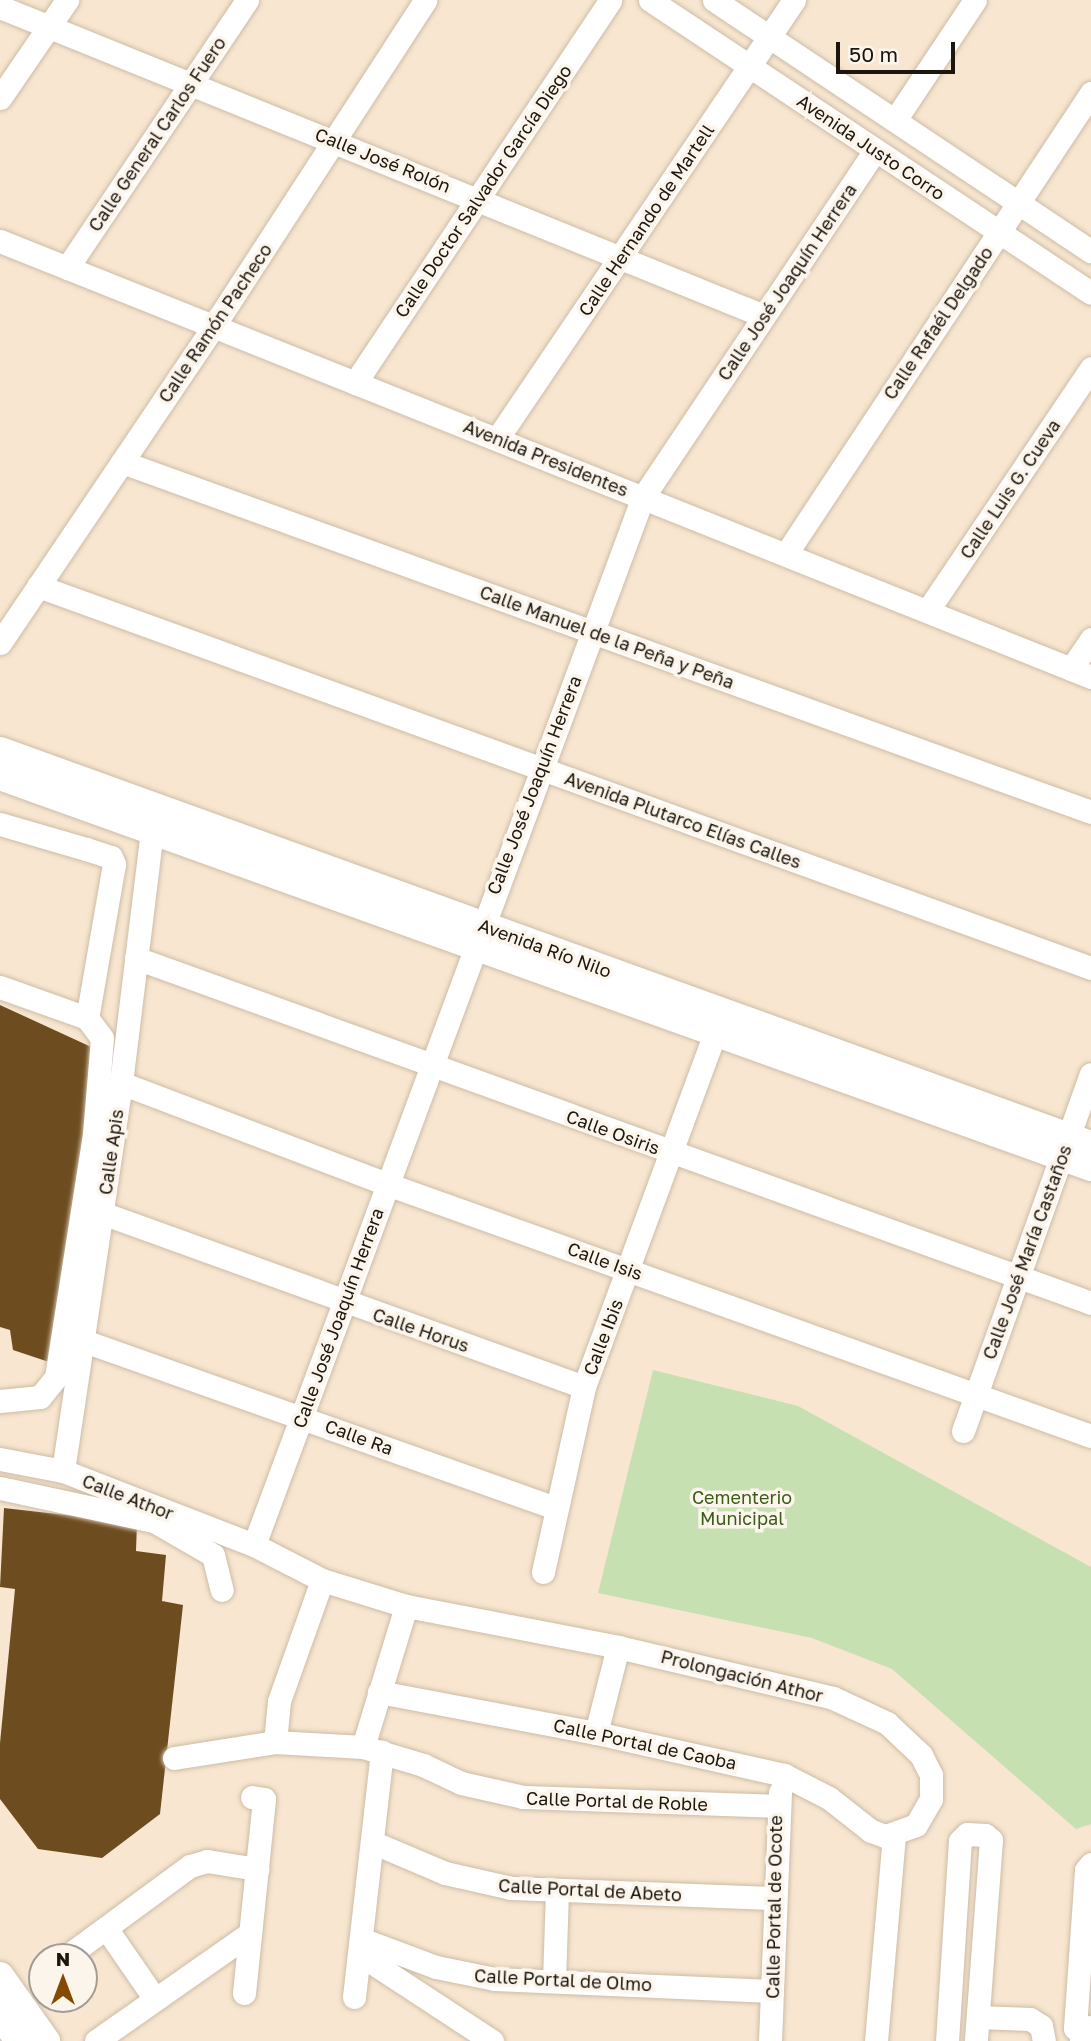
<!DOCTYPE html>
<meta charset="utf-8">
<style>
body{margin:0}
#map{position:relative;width:1091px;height:2041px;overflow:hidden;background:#f8e6d0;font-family:"Golos Text",sans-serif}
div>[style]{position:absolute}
.green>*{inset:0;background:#c6e0b2}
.building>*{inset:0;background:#6d4d1f}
.roads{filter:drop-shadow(0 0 2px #cdbca6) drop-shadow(0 0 2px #cdbca6)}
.minor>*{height:23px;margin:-11.5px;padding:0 11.5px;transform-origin:11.5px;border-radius:11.5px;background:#fff}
.major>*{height:28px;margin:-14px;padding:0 14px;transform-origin:14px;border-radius:14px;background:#fff}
span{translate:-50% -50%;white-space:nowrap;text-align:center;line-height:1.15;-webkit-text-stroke:7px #fcf5ec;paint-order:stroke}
.street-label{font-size:18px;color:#1c160e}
.park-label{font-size:18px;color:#395c16}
.north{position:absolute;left:28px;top:1943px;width:70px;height:70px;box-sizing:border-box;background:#fcf5ec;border:2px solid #a29c93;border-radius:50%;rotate:0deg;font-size:19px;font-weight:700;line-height:28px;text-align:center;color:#1c160e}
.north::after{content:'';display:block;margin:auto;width:24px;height:32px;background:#844b00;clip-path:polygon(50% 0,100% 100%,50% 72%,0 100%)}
.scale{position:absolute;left:836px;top:42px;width:119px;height:32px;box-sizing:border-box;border:4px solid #1c160e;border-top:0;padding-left:9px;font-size:21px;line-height:24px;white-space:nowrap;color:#1c160e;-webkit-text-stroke:5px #fcf5ec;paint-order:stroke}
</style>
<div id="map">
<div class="green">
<i style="clip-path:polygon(653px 1370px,798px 1406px,1091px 1567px,1091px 1824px,1076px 1829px,892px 1669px,812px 1638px,598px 1593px)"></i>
</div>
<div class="building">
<i style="clip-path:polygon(0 1005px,100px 1051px,52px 1363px,13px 1350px,10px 1330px,0 1327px)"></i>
<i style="clip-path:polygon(4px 1508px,137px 1523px,136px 1551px,166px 1555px,162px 1601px,183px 1605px,160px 1814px,102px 1858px,38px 1849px,0 1799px,0 1743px,15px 1589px,0 1587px)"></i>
</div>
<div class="roads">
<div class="minor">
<i style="left:650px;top:0;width:529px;rotate:33.6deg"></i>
<i style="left:714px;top:0;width:453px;rotate:33.7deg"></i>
<i style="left:0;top:7px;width:824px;rotate:22.02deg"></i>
<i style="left:0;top:98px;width:119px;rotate:-55.6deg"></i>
<i style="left:895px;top:120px;width:144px;rotate:-56.3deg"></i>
<i style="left:0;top:241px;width:1175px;rotate:21.78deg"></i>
<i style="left:67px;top:268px;width:323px;rotate:-56.1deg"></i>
<i style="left:355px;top:383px;width:460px;rotate:-56.3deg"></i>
<i style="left:497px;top:439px;width:530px;rotate:-55.92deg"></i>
<i style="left:122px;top:462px;width:1030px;rotate:19.86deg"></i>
<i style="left:786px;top:554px;width:553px;rotate:-56.51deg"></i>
<i style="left:38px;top:586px;width:1120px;rotate:19.94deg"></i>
<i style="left:928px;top:610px;width:292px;rotate:-56deg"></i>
<i style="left:0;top:643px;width:381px;rotate:-56deg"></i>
<i style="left:213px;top:327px;width:390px;rotate:-57deg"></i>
<i style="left:1071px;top:669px;width:36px;rotate:-56deg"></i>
<i style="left:0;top:824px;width:90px;rotate:16.2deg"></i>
<i style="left:86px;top:849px;width:26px;rotate:18deg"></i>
<i style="left:111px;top:857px;width:8px;rotate:67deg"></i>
<i style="left:114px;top:864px;width:156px;rotate:99.9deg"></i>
<i style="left:87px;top:1018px;width:92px;rotate:-160.4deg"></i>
<i style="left:136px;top:958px;width:1015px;rotate:19.86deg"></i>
<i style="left:121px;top:1083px;width:285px;rotate:20.8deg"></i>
<i style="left:387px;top:1184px;width:748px;rotate:19.7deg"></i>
<i style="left:102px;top:1213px;width:512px;rotate:19.85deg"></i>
<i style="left:84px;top:1341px;width:498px;rotate:19.5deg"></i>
<i style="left:0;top:1401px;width:40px;rotate:-5.7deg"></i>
<i style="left:40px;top:1397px;width:26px;rotate:-51deg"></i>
<i style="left:56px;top:1377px;width:246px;rotate:-81.1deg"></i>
<i style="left:94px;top:1134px;width:96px;rotate:-85.2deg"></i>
<i style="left:102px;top:1038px;width:25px;rotate:-127deg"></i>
<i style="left:963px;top:1431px;width:379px;rotate:-70.3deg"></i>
<i style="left:0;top:1459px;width:64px;rotate:10.8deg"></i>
<i style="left:63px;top:1471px;width:205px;rotate:21.2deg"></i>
<i style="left:254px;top:1545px;width:76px;rotate:27.2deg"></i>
<i style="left:322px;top:1580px;width:88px;rotate:17.2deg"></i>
<i style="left:406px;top:1606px;width:216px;rotate:10.9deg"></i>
<i style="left:618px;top:1647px;width:221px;rotate:13.3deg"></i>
<i style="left:833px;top:1698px;width:60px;rotate:24.8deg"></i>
<i style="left:887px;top:1723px;width:47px;rotate:43.3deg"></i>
<i style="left:921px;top:1755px;width:22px;rotate:63deg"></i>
<i style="left:931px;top:1775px;width:24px;rotate:90deg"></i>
<i style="left:931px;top:1799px;width:30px;rotate:120deg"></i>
<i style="left:916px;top:1825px;width:33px;rotate:160deg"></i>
<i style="left:885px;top:1836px;width:15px;rotate:-160deg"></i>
<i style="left:871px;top:1831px;width:53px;rotate:-141.8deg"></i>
<i style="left:829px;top:1798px;width:51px;rotate:-152.9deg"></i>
<i style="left:784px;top:1775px;width:193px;rotate:-167.4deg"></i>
<i style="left:596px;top:1733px;width:221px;rotate:-169.3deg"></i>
<i style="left:63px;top:1471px;width:392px;rotate:-81.5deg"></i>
<i style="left:121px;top:1083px;width:253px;rotate:-83deg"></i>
<i style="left:0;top:1488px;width:157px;rotate:12.1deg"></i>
<i style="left:154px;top:1521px;width:68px;rotate:30deg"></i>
<i style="left:213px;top:1555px;width:36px;rotate:76deg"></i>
<i style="left:254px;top:1545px;width:1118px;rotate:-69.64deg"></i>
<i style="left:643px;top:497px;width:417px;rotate:-56.2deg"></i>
<i style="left:543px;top:1572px;width:189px;rotate:-77.5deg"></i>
<i style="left:584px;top:1387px;width:380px;rotate:-69.7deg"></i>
<i style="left:596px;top:1733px;width:89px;rotate:-75.7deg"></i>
<i style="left:275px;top:1742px;width:41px;rotate:-84.4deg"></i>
<i style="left:279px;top:1701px;width:128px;rotate:-70.4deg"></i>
<i style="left:363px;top:1747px;width:147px;rotate:-73deg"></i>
<i style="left:174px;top:1758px;width:102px;rotate:-9deg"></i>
<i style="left:275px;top:1742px;width:88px;rotate:3.3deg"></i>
<i style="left:363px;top:1747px;width:63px;rotate:16.7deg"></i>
<i style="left:423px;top:1765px;width:42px;rotate:25.3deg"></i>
<i style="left:461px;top:1783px;width:64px;rotate:12.7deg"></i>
<i style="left:523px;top:1797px;width:253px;rotate:2deg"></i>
<i style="left:372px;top:1842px;width:79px;rotate:23deg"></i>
<i style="left:445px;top:1873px;width:68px;rotate:12.8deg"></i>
<i style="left:511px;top:1888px;width:262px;rotate:2.2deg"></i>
<i style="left:106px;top:1928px;width:86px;rotate:55.4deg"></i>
<i style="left:361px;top:1939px;width:80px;rotate:20.5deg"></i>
<i style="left:436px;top:1967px;width:60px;rotate:11.5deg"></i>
<i style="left:495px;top:1979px;width:277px;rotate:2.5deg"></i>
<i style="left:359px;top:1954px;width:159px;rotate:33.2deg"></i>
<i style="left:66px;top:1957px;width:154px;rotate:-36.3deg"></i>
<i style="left:190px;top:1866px;width:18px;rotate:-16deg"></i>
<i style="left:207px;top:1861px;width:51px;rotate:9.1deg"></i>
<i style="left:554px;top:1981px;width:90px;rotate:-88.1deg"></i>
<i style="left:244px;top:1993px;width:195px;rotate:-84.1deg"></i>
<i style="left:264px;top:1799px;width:12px;rotate:-171deg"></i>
<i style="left:354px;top:1997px;width:247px;rotate:-83.5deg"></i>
<i style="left:978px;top:2017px;width:52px;rotate:2.2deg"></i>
<i style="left:1030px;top:2019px;width:13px;rotate:32deg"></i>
<i style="left:1041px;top:2026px;width:15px;rotate:79deg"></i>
<i style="left:1089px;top:2033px;width:15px;rotate:-160deg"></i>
<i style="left:1075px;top:2028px;width:158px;rotate:-86deg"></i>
<i style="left:1086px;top:1870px;width:8px;rotate:-50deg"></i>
<i style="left:96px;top:2041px;width:188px;rotate:-35deg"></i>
<i style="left:770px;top:2041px;width:249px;rotate:-87.7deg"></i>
<i style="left:876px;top:2041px;width:206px;rotate:-85deg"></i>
<i style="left:947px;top:2041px;width:200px;rotate:-86.3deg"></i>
<i style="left:960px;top:1841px;width:10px;rotate:-45deg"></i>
<i style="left:967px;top:1834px;width:18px;rotate:3deg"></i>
<i style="left:985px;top:1835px;width:8px;rotate:40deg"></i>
<i style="left:991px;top:1840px;width:202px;rotate:94.3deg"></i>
</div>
<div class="major">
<i style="left:0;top:751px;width:1160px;rotate:19.86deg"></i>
<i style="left:0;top:776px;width:1159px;rotate:19.72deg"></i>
<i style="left:0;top:1976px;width:80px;rotate:54.7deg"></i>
<i style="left:0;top:2013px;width:34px;rotate:56deg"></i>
<i style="left:1084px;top:2041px;width:13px;rotate:-58deg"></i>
</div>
</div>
<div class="street-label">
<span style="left:157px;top:134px;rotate:-56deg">Calle General Carlos Fuero</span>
<span style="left:871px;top:147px;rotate:34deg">Avenida Justo Corro</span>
<span style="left:383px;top:160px;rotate:22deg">Calle José Rolón</span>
<span style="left:483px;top:191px;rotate:-56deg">Calle Doctor Salvador García Diego</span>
<span style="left:646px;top:220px;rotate:-56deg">Calle Hernando de Martell</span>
<span style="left:787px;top:282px;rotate:-56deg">Calle José Joaquín Herrera</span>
<span style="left:215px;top:323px;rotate:-56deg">Calle Ramón Pacheco</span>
<span style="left:938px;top:323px;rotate:-56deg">Calle Rafaél Delgado</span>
<span style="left:546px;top:458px;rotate:22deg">Avenida Presidentes</span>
<span style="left:1010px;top:489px;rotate:-56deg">Calle Luis G. Cueva</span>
<span style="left:607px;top:637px;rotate:20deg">Calle Manuel de la Peña y Peña</span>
<span style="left:534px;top:785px;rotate:-69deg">Calle José Joaquín Herrera</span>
<span style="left:683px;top:820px;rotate:20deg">Avenida Plutarco Elías Calles</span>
<span style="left:545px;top:948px;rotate:20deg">Avenida Río Nilo</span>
<span style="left:613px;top:1132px;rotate:20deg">Calle Osiris</span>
<span style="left:111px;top:1152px;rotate:-82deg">Calle Apis</span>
<span style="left:1027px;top:1252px;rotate:-70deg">Calle José María Castaños</span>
<span style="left:605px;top:1261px;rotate:20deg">Calle Isis</span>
<span style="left:338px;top:1318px;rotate:-70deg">Calle José Joaquín Herrera</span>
<span style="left:421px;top:1330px;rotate:19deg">Calle Horus</span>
<span style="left:603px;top:1337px;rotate:-69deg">Calle Ibis</span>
<span style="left:359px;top:1437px;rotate:20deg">Calle Ra</span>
<span style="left:128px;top:1497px;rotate:21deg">Calle Athor</span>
<span style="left:742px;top:1676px;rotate:14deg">Prolongación Athor</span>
<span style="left:645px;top:1744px;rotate:12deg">Calle Portal de Caoba</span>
<span style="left:617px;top:1801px;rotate:2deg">Calle Portal de Roble</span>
<span style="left:590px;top:1890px;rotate:3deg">Calle Portal de Abeto</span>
<span style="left:774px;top:1907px;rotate:-89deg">Calle Portal de Ocote</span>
<span style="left:563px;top:1980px;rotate:3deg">Calle Portal de Olmo</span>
</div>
<div class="park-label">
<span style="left:742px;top:1508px">Cementerio<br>Municipal</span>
</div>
<div class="north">N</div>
<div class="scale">50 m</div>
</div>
